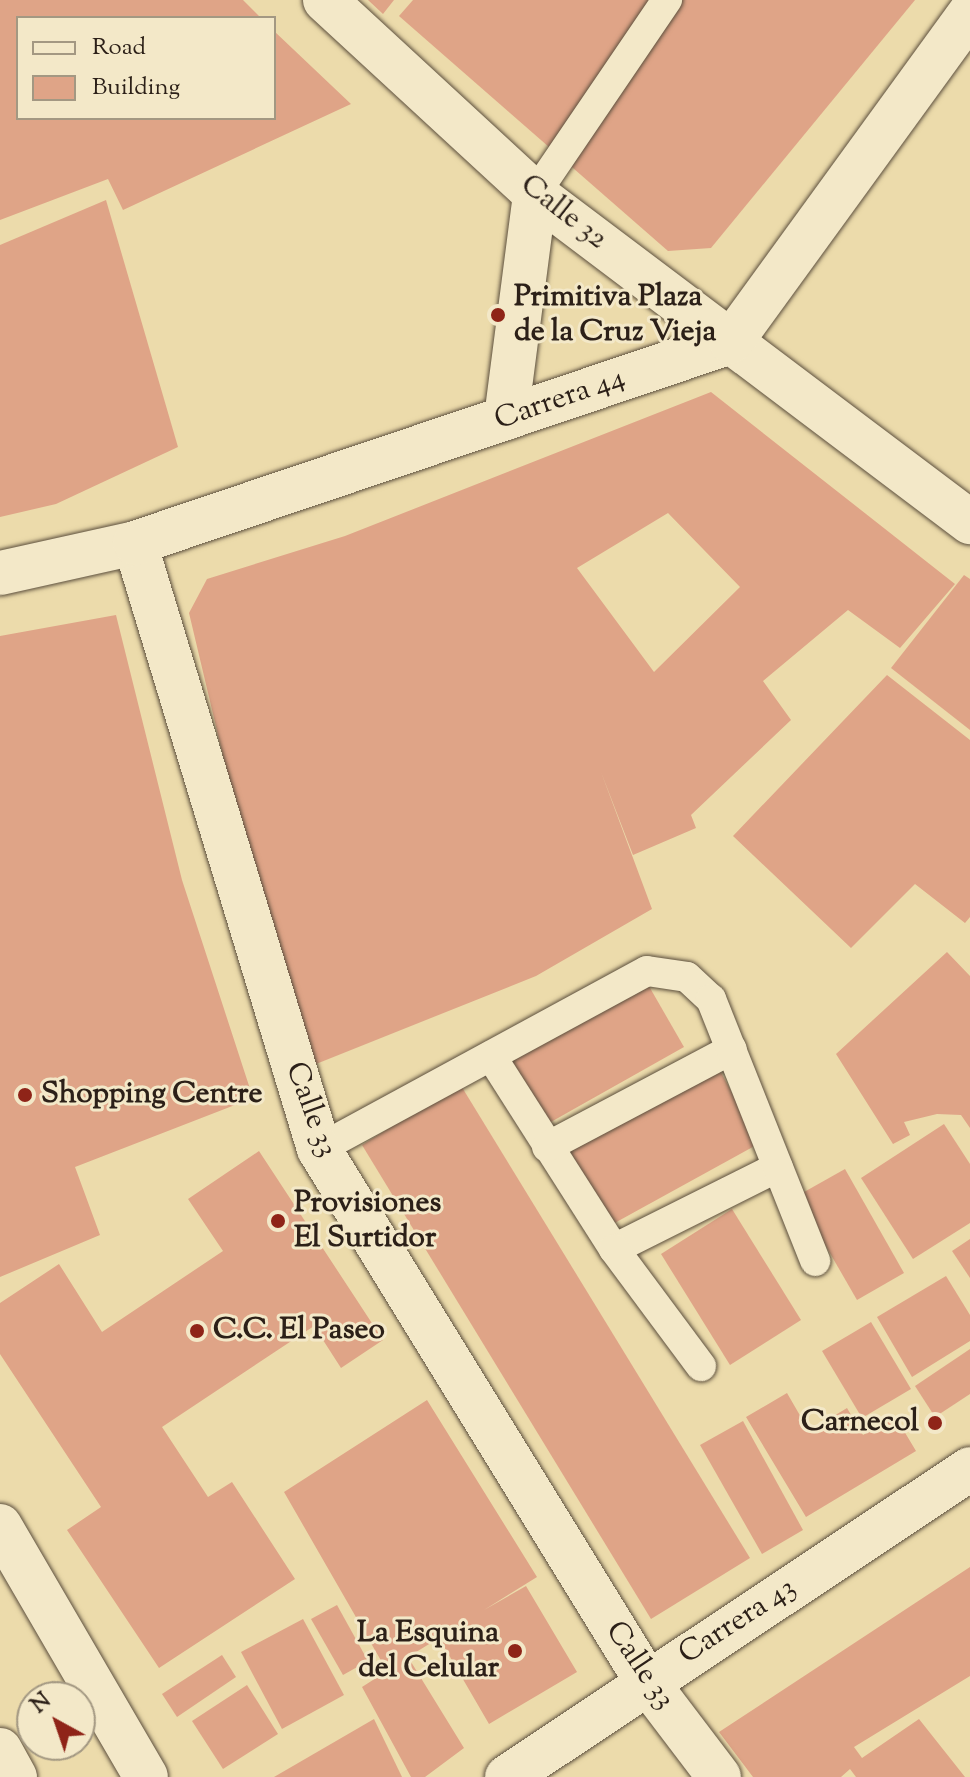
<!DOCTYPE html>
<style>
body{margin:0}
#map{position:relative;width:970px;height:1777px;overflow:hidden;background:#ecdbab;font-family:"Sorts Mill Goudy",serif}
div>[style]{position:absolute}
.building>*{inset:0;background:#dfa487}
.roads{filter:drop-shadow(0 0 2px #5c4f3d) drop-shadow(0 0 2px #5c4f3d)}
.service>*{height:30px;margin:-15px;padding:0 15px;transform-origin:15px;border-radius:15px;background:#f3e8c8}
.pedestrian>*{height:44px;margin:-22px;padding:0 22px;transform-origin:22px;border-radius:22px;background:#f3e8c8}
.minor>*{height:44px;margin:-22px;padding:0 22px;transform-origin:22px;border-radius:22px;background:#f3e8c8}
.tertiary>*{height:44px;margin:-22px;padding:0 22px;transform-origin:22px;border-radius:22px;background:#f3e8c8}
.dots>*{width:22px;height:22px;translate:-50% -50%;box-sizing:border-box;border:4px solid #f3e8c8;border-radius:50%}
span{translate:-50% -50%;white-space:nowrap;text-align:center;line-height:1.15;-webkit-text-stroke:6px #f3e8c8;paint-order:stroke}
.street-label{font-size:30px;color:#2c2018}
.poi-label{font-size:30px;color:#2c2018;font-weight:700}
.left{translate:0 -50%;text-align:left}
.right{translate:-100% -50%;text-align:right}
.legend{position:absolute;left:16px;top:16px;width:260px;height:104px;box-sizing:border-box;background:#f3e8c8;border:2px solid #a39882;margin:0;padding:10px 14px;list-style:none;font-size:24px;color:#2c2018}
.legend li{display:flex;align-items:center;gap:16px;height:40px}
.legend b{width:40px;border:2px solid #a39882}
.north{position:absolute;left:16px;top:1681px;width:80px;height:80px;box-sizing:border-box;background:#f3e8c8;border:2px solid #a39882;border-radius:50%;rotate:320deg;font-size:22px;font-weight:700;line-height:32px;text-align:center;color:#2c2018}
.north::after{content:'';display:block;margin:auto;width:28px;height:36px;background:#8f2418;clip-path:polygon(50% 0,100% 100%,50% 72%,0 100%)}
</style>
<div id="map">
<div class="building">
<i style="clip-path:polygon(0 0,243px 0,261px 18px,18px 18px,18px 118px,274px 118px,274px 31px,351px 104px,123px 210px,108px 179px,0 220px)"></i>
<i style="clip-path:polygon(368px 0,394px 0,383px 14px)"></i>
<i style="clip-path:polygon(413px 0,915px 0,711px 248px,668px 251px,399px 16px)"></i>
<i style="clip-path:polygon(106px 200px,178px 447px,56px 504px,0 517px,0 245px)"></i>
<i style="clip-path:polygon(evenodd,711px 392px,955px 584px,900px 648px,848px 610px,763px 681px,791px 720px,691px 815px,696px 828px,633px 855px,601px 772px,652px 909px,536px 976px,316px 1064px,258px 903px,189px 613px,207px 579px,345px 536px,711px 392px,668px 513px,740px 587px,654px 672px,577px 568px,668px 513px)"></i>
<i style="clip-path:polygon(964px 575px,970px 579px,970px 730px,891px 668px)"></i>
<i style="clip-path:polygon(116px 615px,182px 880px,253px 1098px,75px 1167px,100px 1235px,0 1277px,0 636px)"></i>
<i style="clip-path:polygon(887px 675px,970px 740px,970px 917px,965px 923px,915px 884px,851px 948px,733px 836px)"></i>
<i style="clip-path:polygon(947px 952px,970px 976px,970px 1128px,961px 1115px,937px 1114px,904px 1122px,910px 1135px,893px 1144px,836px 1054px)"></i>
<i style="clip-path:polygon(646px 981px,684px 1047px,542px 1127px,506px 1060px)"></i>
<i style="clip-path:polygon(719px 1069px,760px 1143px,611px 1225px,570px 1151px)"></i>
<i style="clip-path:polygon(460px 1084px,750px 1558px,651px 1619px,362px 1145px)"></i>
<i style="clip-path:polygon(944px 1124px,970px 1164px,970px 1223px,913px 1259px,861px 1178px)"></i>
<i style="clip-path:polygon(259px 1151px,383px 1340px,341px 1368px,314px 1326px,162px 1427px,208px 1497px,232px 1482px,295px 1579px,159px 1668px,67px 1530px,101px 1507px,0 1354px,0 1303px,59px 1264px,102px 1332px,223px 1251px,188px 1199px)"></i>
<i style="clip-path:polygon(845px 1169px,904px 1273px,857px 1300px,797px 1196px)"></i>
<i style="clip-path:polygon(732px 1209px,801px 1320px,730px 1365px,661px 1254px)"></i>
<i style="clip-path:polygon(970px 1239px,970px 1278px,952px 1251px)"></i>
<i style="clip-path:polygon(946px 1276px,970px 1315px,970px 1341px,912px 1377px,877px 1317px)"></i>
<i style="clip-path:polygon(871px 1322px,911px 1389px,862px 1418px,822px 1351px)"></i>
<i style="clip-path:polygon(970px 1349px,970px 1394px,935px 1417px,915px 1386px)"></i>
<i style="clip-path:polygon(787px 1393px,809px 1431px,847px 1408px,863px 1435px,895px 1416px,916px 1451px,806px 1517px,746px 1417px)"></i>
<i style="clip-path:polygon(427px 1400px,537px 1577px,484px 1610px,526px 1586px,577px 1672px,489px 1724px,439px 1638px,408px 1657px,464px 1748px,425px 1777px,411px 1777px,362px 1687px,387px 1671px,284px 1492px)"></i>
<i style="clip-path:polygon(743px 1421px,803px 1530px,762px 1554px,700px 1445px)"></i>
<i style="clip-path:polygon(970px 1567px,970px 1676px,854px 1747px,862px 1758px,919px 1719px,965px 1777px,856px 1777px,850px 1769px,841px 1777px,753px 1777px,719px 1732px)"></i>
<i style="clip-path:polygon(337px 1605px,368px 1661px,343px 1675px,311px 1619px)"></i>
<i style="clip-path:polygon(303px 1619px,344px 1695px,282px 1729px,241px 1652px)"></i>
<i style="clip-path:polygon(222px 1655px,236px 1677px,177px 1717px,162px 1694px)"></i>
<i style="clip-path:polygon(247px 1685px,278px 1734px,223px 1769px,192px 1721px)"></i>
<i style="clip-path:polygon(374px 1719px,402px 1777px,274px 1777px)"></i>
</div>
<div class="roads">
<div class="service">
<i style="left:535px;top:194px;width:235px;rotate:-55.8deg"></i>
<i style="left:491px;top:1056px;width:229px;rotate:57.5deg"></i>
<i style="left:614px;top:1249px;width:183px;rotate:-26.6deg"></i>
<i style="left:547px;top:1147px;width:209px;rotate:-27.9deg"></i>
<i style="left:319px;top:1149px;width:373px;rotate:-28.5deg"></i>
<i style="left:647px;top:971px;width:40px;rotate:8.5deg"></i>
<i style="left:687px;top:977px;width:33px;rotate:43deg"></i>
<i style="left:711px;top:999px;width:282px;rotate:68.3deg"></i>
<i style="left:614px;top:1249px;width:146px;rotate:53.4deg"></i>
</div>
<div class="pedestrian">
<i style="left:647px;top:1682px;width:119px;rotate:52.8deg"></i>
</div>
<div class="minor">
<i style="left:325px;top:0;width:286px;rotate:42.7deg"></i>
<i style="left:535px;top:194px;width:545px;rotate:37.02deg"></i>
<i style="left:506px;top:418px;width:226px;rotate:-82.6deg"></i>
<i style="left:135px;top:543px;width:633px;rotate:73.11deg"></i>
<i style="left:319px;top:1149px;width:626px;rotate:58.39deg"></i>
</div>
<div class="tertiary">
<i style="left:0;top:573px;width:138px;rotate:-12.5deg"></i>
<i style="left:135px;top:543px;width:629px;rotate:-18.64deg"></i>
<i style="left:731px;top:342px;width:407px;rotate:-54deg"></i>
<i style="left:0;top:1526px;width:290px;rotate:59.8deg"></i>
<i style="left:0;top:1750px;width:31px;rotate:61deg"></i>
<i style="left:507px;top:1777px;width:556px;rotate:-33.63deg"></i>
</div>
</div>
<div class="dots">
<i style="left:498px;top:315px;background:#8f2418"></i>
<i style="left:25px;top:1095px;background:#8f2418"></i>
<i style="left:278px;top:1221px;background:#8f2418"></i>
<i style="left:197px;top:1331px;background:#8f2418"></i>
<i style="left:935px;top:1423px;background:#8f2418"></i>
<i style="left:515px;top:1651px;background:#8f2418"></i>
</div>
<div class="street-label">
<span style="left:563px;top:213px;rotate:38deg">Calle 32</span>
<span style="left:560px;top:400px;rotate:-19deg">Carrera 44</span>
<span style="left:310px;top:1110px;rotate:70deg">Calle 33</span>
<span style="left:738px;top:1622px;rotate:-33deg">Carrera 43</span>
<span style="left:639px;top:1666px;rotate:56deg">Calle 33</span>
</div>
<div class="poi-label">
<span class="left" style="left:514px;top:315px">Primitiva Plaza<br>de la Cruz Vieja</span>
<span class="left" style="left:41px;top:1095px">Shopping Centre</span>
<span class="left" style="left:294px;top:1221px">Provisiones<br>El Surtidor</span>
<span class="left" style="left:213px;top:1331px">C.C. El Paseo</span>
<span class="right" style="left:919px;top:1423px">Carnecol</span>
<span class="right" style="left:499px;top:1651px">La Esquina<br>del Celular</span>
</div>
<ul class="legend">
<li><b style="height:10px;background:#f3e8c8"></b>Road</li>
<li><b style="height:22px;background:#dfa487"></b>Building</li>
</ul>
<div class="north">N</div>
</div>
